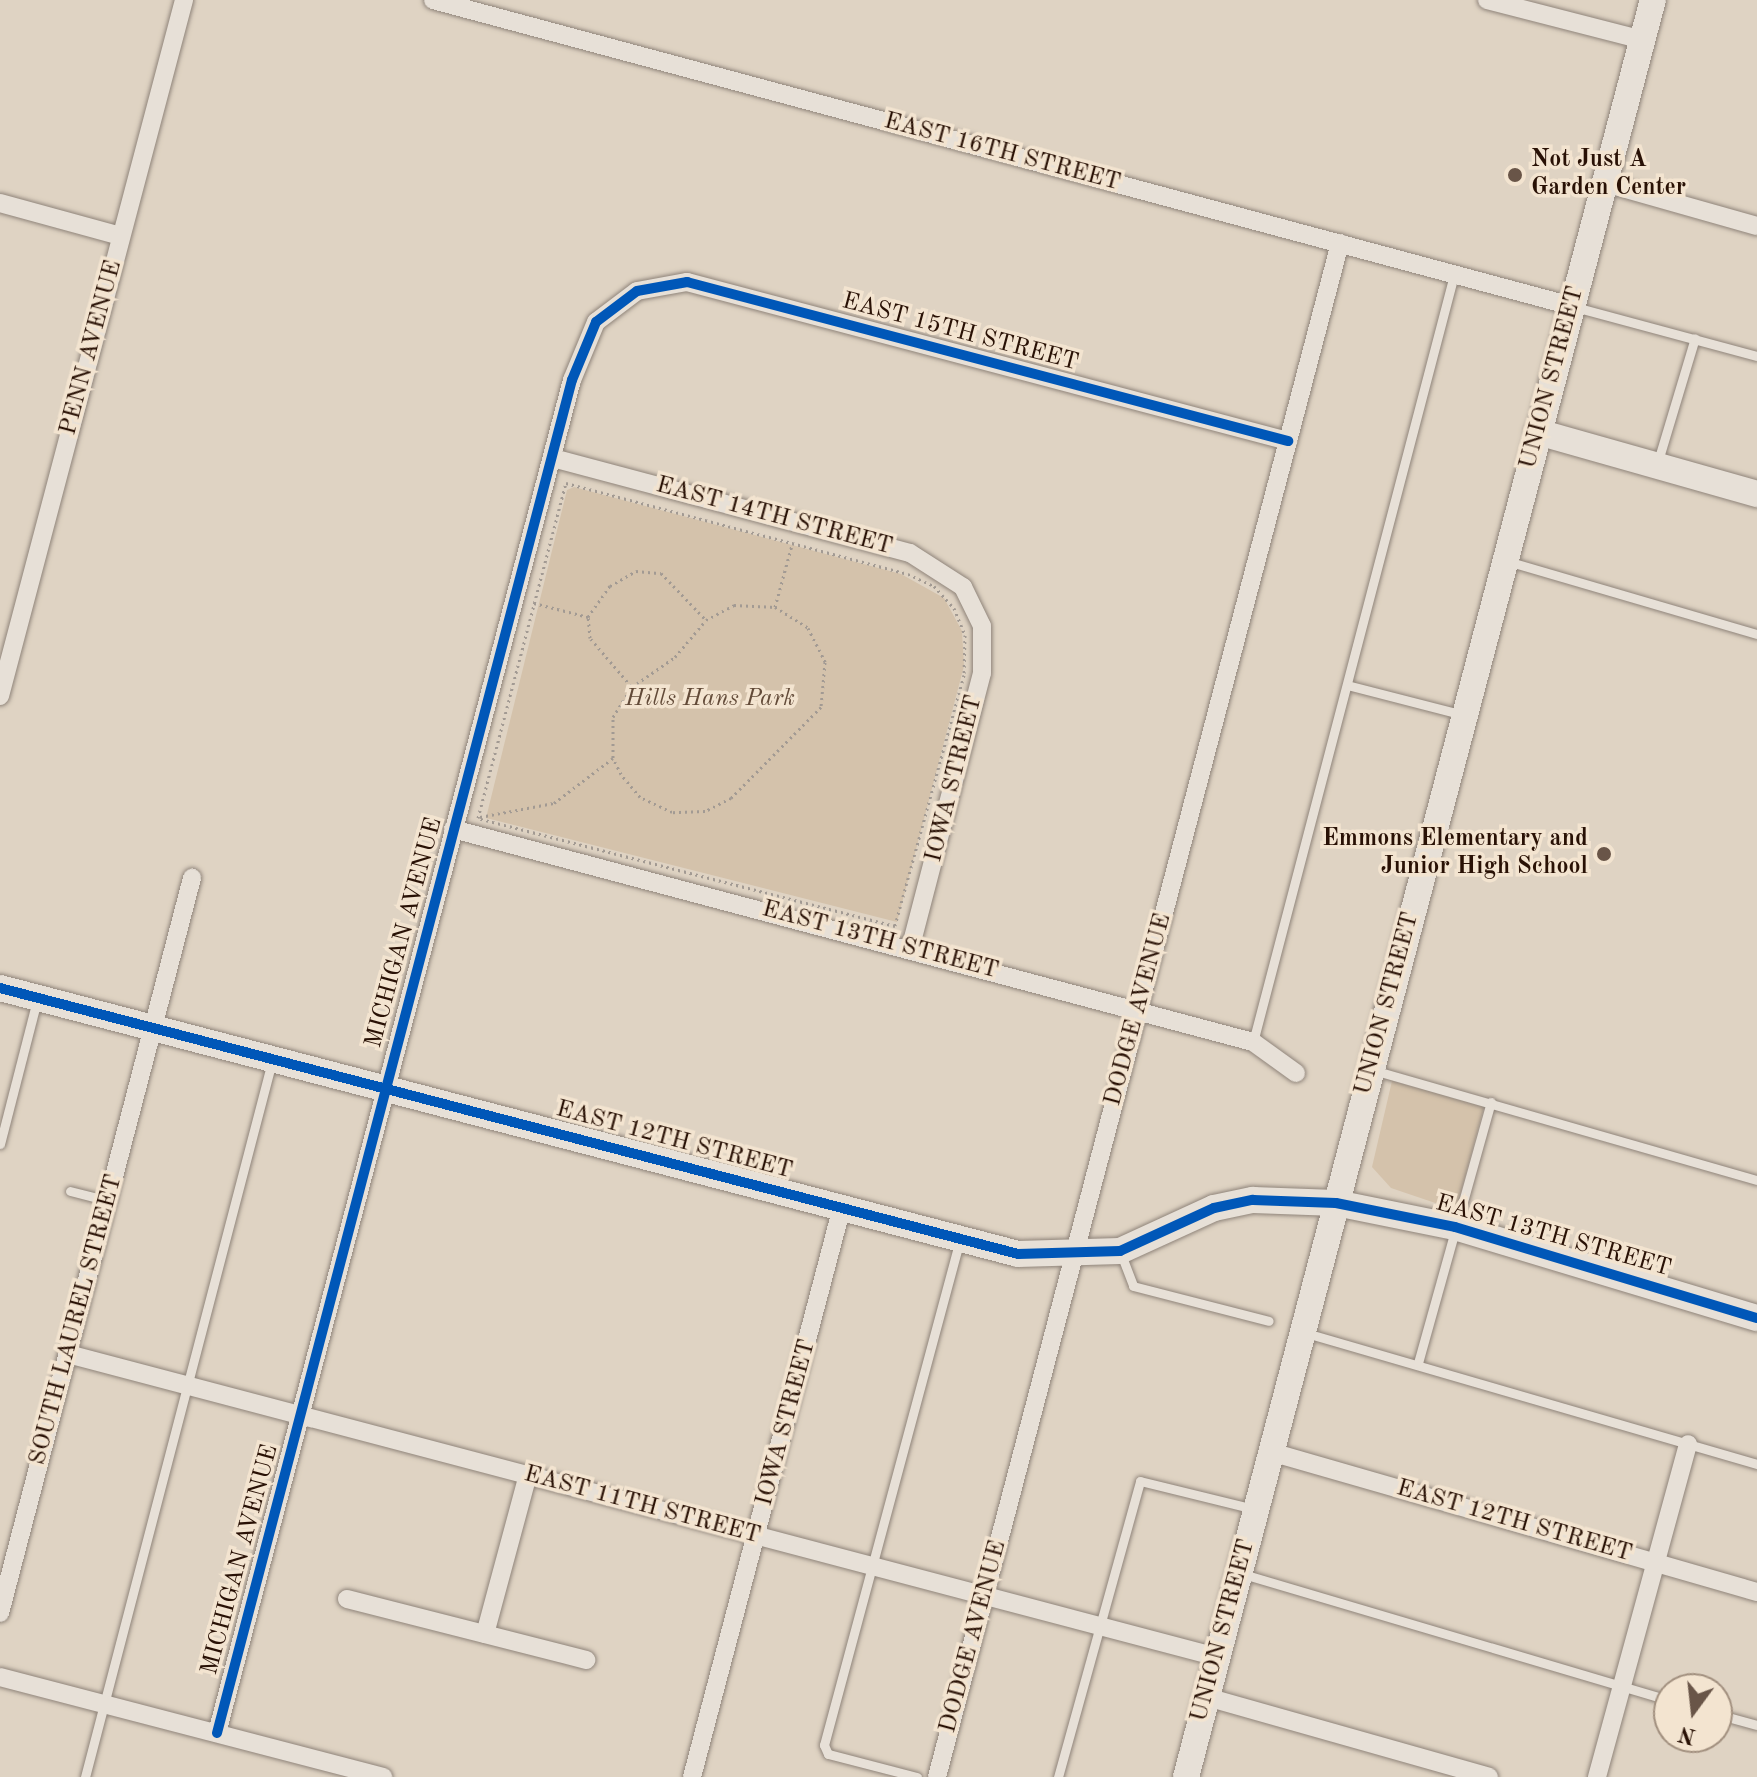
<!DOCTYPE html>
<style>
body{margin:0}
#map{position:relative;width:1757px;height:1777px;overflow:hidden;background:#dfd3c3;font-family:"Old Standard TT",serif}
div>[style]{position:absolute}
.green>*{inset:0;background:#d4c2ab}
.path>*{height:3px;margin-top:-1.5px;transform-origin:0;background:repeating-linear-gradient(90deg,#a29a93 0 2px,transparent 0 6px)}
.roads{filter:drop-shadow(0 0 2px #8f847a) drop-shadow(0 0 2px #8f847a)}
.lane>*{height:9px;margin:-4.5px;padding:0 4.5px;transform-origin:4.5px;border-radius:4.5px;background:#e7e0d7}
.street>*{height:18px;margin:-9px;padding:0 9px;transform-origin:9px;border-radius:9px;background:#e7e0d7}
.secondary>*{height:26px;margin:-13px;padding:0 13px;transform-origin:13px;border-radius:13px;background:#e7e0d7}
.cycleway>*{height:10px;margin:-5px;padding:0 5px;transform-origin:5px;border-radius:5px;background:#0057b8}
.dots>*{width:22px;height:22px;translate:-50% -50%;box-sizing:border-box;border:4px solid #f3e4d0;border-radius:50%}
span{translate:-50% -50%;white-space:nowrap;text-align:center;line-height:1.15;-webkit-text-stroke:7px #f3e4d0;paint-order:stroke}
.street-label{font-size:24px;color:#291105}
.poi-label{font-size:24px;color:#291105;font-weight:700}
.left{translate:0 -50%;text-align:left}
.right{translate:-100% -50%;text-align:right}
.park-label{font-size:24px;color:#624a38;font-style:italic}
.north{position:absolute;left:1653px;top:1673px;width:80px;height:80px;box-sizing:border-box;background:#f3e4d0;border:2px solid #a2907f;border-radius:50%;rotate:195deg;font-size:22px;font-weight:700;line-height:32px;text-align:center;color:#291105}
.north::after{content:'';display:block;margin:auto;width:28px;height:36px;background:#695548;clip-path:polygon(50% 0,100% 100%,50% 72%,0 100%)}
</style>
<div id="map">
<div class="green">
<i style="clip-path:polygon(574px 487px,901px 574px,944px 598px,962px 631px,964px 666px,897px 922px,486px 818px,567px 490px)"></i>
<i style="clip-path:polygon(1392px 1081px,1484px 1107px,1456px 1210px,1391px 1188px,1372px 1167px)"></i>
</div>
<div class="path">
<i style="left:566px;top:483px;width:354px;rotate:14.9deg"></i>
<i style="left:908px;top:574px;width:29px;rotate:25deg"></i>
<i style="left:934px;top:586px;width:30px;rotate:48deg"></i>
<i style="left:954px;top:608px;width:29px;rotate:68deg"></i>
<i style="left:965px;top:635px;width:40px;rotate:91.4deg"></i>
<i style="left:964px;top:675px;width:260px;rotate:105.4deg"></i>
<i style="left:895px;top:926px;width:431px;rotate:-165.5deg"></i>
<i style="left:478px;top:818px;width:346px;rotate:-75.3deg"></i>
<i style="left:534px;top:603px;width:56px;rotate:14.5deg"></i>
<i style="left:734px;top:605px;width:41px;rotate:2.8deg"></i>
<i style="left:775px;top:607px;width:39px;rotate:32deg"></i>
<i style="left:808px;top:628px;width:38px;rotate:63deg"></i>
<i style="left:825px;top:662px;width:45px;rotate:95.1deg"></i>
<i style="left:821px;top:707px;width:128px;rotate:134.7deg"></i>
<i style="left:731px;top:798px;width:29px;rotate:153deg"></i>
<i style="left:705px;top:811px;width:33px;rotate:178deg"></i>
<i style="left:672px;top:812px;width:35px;rotate:-155deg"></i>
<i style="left:640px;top:797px;width:30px;rotate:-130deg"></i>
<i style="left:621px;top:774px;width:18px;rotate:-117deg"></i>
<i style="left:613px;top:758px;width:41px;rotate:-90deg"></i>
<i style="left:613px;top:717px;width:36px;rotate:-58deg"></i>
<i style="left:632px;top:687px;width:52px;rotate:-34.9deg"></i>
<i style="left:675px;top:657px;width:48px;rotate:-50deg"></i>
<i style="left:706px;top:620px;width:32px;rotate:-28deg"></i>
<i style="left:775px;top:607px;width:64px;rotate:-74.7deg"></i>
<i style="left:631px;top:686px;width:63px;rotate:-130.5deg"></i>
<i style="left:590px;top:638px;width:21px;rotate:-95deg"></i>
<i style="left:588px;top:617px;width:38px;rotate:-55deg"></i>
<i style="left:610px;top:586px;width:30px;rotate:-30deg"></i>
<i style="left:636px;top:571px;width:25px;rotate:5deg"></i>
<i style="left:661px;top:573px;width:65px;rotate:46.2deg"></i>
<i style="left:480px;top:817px;width:75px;rotate:-10.7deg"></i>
<i style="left:554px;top:803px;width:74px;rotate:-37.3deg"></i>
</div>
<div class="roads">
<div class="lane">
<i style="left:1575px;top:307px;width:188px;rotate:15.1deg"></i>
<i style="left:1658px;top:461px;width:128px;rotate:-73.3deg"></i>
<i style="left:1507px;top:561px;width:260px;rotate:16.3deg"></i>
<i style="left:1347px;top:685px;width:121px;rotate:14.4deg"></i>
<i style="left:1253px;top:1042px;width:793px;rotate:-75.32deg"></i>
<i style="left:1373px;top:1070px;width:399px;rotate:16deg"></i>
<i style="left:0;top:1144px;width:149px;rotate:-75.6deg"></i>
<i style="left:70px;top:1191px;width:40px;rotate:14.4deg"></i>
<i style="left:1121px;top:1254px;width:34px;rotate:69deg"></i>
<i style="left:1133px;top:1286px;width:140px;rotate:14.4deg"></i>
<i style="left:1306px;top:1333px;width:470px;rotate:16.2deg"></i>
<i style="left:1418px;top:1363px;width:271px;rotate:-74.4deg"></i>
<i style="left:1243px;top:1574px;width:444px;rotate:16.5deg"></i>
<i style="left:1717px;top:1714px;width:41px;rotate:15.4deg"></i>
<i style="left:85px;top:1777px;width:740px;rotate:-75.36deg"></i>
<i style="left:917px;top:1777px;width:92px;rotate:-165.5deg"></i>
<i style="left:828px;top:1754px;width:10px;rotate:-114deg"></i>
<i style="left:824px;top:1745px;width:520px;rotate:-74.95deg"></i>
<i style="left:1058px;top:1777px;width:307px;rotate:-74.5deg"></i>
<i style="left:1140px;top:1481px;width:117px;rotate:13.8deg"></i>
</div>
<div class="street">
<i style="left:433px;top:0;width:1179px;rotate:15.04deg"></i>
<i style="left:1487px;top:0;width:161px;rotate:14.4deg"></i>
<i style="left:1605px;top:183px;width:158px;rotate:15.8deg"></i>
<i style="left:0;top:203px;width:125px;rotate:15.3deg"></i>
<i style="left:553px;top:458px;width:369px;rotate:14.9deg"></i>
<i style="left:910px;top:553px;width:63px;rotate:32.7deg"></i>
<i style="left:963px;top:587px;width:43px;rotate:64deg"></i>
<i style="left:982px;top:626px;width:47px;rotate:90deg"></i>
<i style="left:982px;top:673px;width:286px;rotate:104.6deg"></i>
<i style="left:0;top:696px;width:720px;rotate:-75.19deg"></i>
<i style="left:453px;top:829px;width:828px;rotate:14.91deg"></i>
<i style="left:1253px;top:1042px;width:53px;rotate:35.8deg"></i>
<i style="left:68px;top:1354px;width:1188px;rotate:14.77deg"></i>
<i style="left:1271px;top:1452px;width:506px;rotate:16.07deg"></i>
<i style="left:347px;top:1599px;width:247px;rotate:14.3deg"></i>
<i style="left:0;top:1613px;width:760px;rotate:-75.36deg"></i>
<i style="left:485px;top:1634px;width:165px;rotate:-74.9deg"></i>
<i style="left:0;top:1677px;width:396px;rotate:14.6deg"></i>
<i style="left:1207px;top:1697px;width:293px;rotate:15.8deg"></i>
<i style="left:217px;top:1733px;width:1399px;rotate:-75.3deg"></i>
<i style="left:572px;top:380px;width:63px;rotate:-67.5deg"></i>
<i style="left:596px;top:322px;width:51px;rotate:-37.1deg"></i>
<i style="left:637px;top:291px;width:51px;rotate:-10.2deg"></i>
<i style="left:687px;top:282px;width:622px;rotate:14.82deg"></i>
<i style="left:692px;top:1777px;width:589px;rotate:-75.26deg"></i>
<i style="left:937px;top:1777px;width:1586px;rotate:-75.28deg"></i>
<i style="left:1597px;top:1777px;width:345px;rotate:-74.7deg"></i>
</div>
<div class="secondary">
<i style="left:1538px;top:432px;width:228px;rotate:15.8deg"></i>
<i style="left:0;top:988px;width:1052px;rotate:14.64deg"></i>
<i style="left:1018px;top:1254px;width:102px;rotate:-1.7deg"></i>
<i style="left:1120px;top:1251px;width:103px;rotate:-24.6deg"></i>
<i style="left:1214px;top:1208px;width:40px;rotate:-12deg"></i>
<i style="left:1253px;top:1200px;width:83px;rotate:2.1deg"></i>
<i style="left:1336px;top:1203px;width:121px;rotate:11.4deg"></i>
<i style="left:1455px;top:1227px;width:315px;rotate:16.8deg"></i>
<i style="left:1186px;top:1777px;width:1837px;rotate:-75.28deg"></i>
</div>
</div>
<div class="cycleway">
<i style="left:0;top:988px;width:1052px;rotate:14.64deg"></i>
<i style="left:1018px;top:1254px;width:102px;rotate:-1.7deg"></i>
<i style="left:1120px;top:1251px;width:103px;rotate:-24.6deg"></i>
<i style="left:1214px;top:1208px;width:40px;rotate:-12deg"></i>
<i style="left:1253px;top:1200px;width:83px;rotate:2.1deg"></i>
<i style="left:1336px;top:1203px;width:121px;rotate:11.4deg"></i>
<i style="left:1455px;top:1227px;width:315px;rotate:16.8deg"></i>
<i style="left:217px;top:1733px;width:1399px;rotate:-75.3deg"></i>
<i style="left:572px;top:380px;width:63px;rotate:-67.5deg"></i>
<i style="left:596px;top:322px;width:51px;rotate:-37.1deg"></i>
<i style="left:637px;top:291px;width:51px;rotate:-10.2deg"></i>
<i style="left:687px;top:282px;width:622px;rotate:14.82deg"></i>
</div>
<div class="dots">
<i style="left:1515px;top:175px;background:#695548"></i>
<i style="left:1604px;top:854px;background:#695548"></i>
</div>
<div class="street-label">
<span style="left:1002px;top:153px;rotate:15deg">EAST 16TH STREET</span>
<span style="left:960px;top:333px;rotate:15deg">EAST 15TH STREET</span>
<span style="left:92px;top:348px;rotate:-75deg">PENN AVENUE</span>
<span style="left:1553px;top:378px;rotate:-75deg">UNION STREET</span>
<span style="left:774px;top:517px;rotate:15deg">EAST 14TH STREET</span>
<span style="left:955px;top:779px;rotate:-76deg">IOWA STREET</span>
<span style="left:405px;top:933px;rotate:-75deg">MICHIGAN AVENUE</span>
<span style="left:880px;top:941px;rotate:15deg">EAST 13TH STREET</span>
<span style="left:1388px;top:1004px;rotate:-75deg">UNION STREET</span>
<span style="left:1139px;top:1010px;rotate:-75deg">DODGE AVENUE</span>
<span style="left:674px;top:1141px;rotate:15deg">EAST 12TH STREET</span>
<span style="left:1553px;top:1237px;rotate:16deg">EAST 13TH STREET</span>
<span style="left:77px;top:1320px;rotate:-75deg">SOUTH LAUREL STREET</span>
<span style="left:787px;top:1423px;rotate:-75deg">IOWA STREET</span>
<span style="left:642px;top:1506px;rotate:15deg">EAST 11TH STREET</span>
<span style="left:1514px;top:1522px;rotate:16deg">EAST 12TH STREET</span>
<span style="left:241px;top:1560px;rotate:-75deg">MICHIGAN AVENUE</span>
<span style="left:1224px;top:1631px;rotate:-75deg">UNION STREET</span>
<span style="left:974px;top:1637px;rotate:-75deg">DODGE AVENUE</span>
</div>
<div class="poi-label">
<span class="left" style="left:1531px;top:175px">Not Just A<br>Garden Center</span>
<span class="right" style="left:1588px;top:854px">Emmons Elementary and<br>Junior High School</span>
</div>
<div class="park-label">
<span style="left:710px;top:700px">Hills Hans Park</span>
</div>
<div class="north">N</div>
</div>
